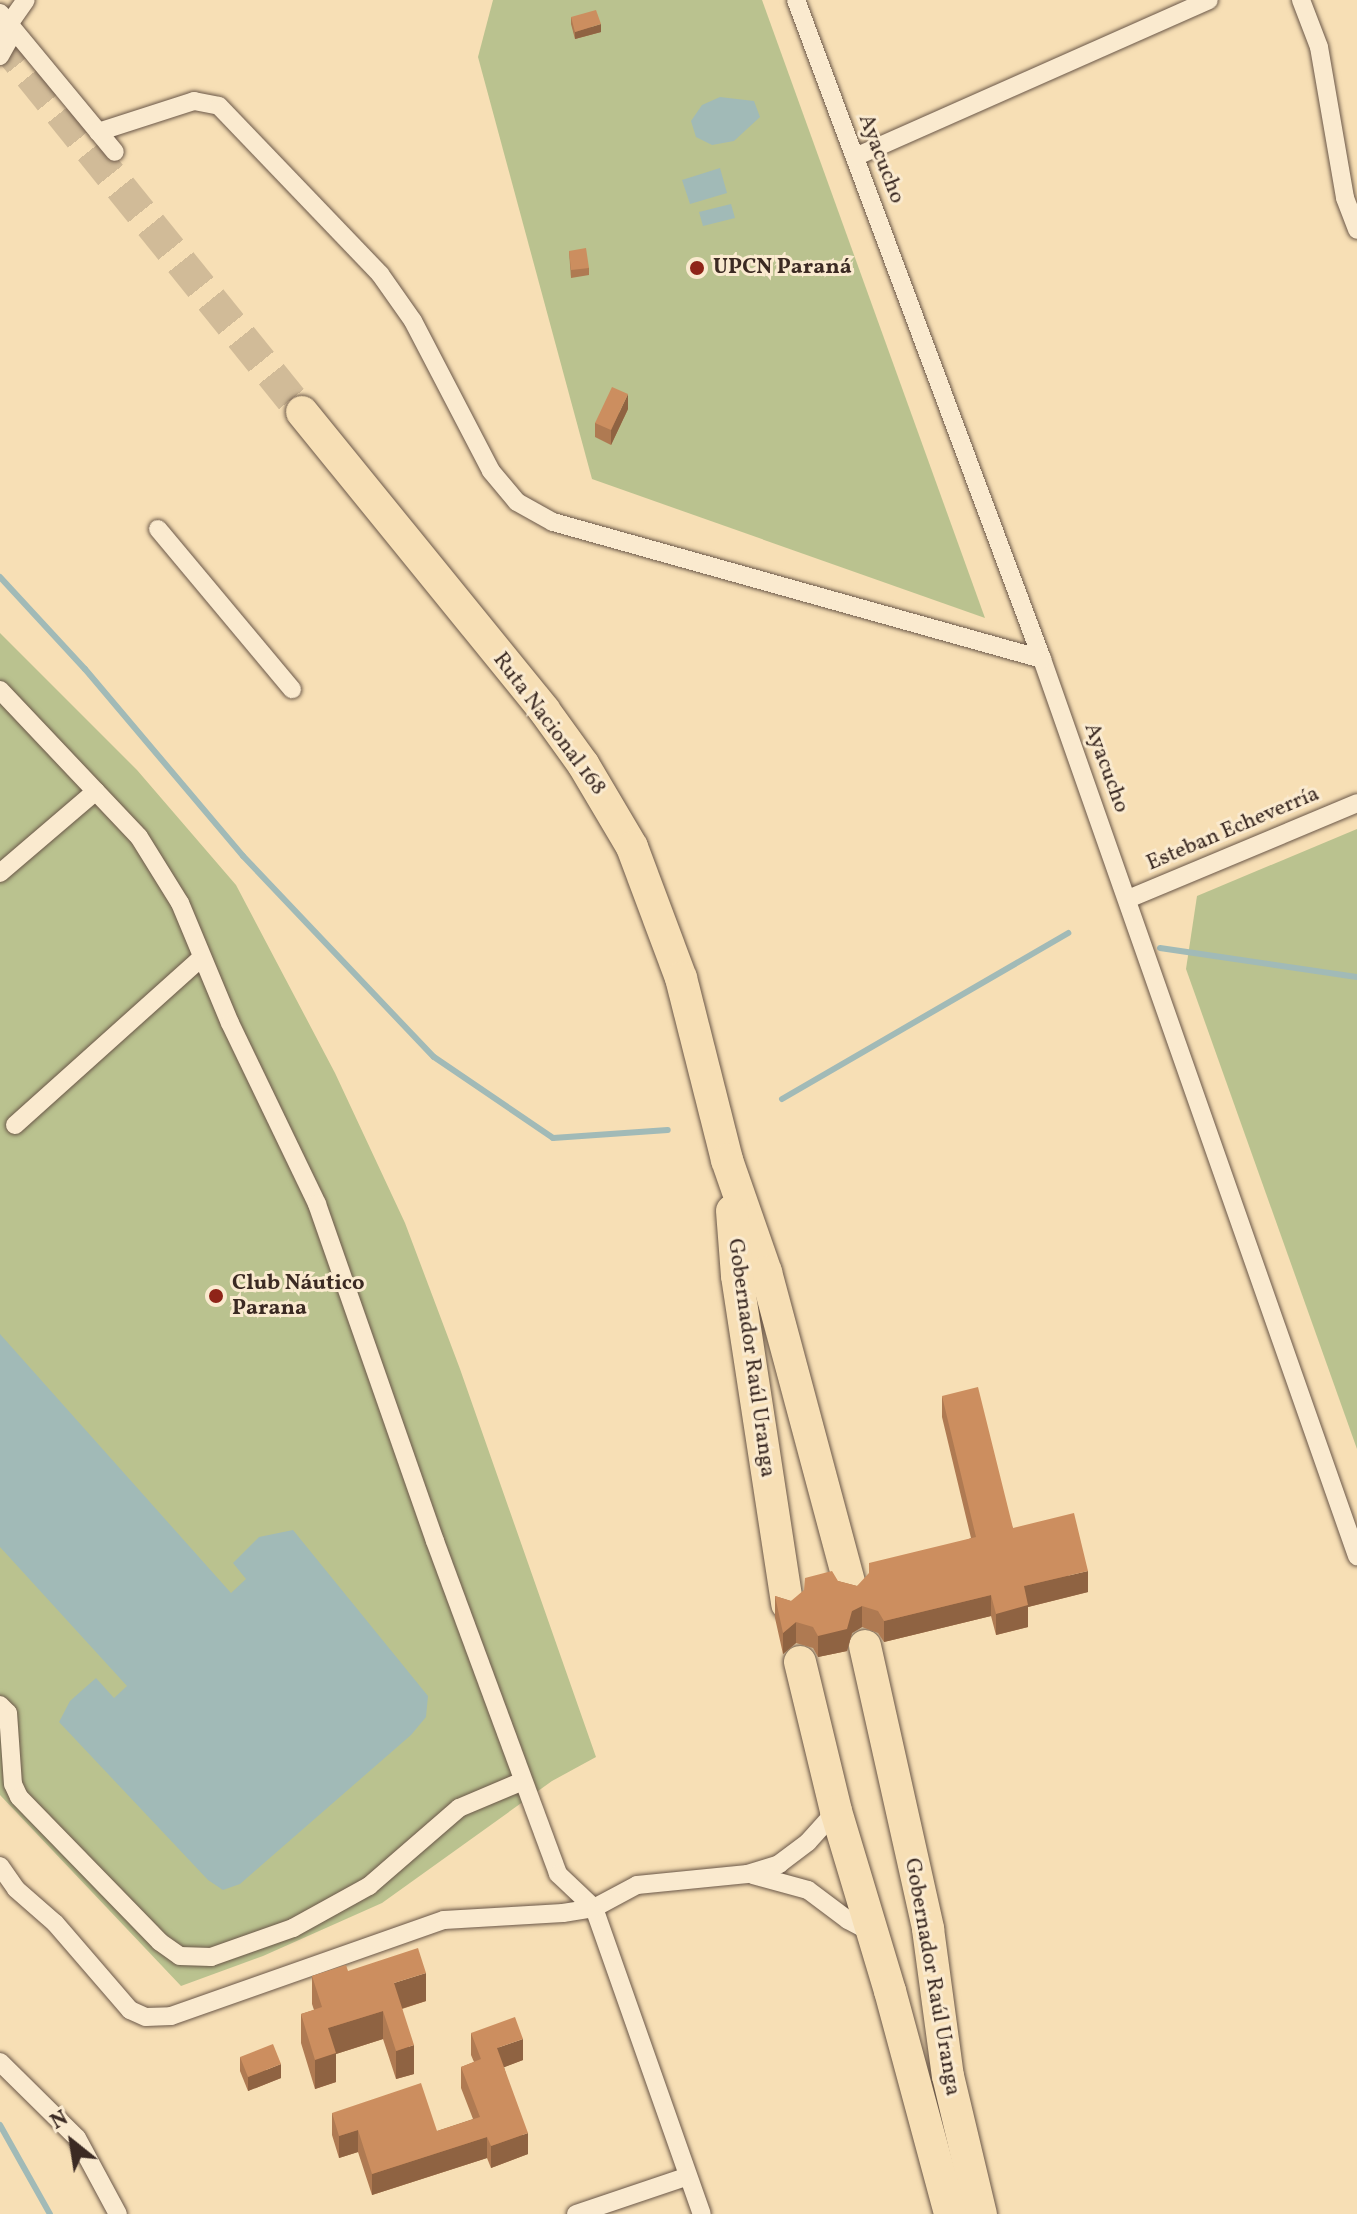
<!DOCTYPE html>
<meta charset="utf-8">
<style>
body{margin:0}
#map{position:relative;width:1357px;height:2214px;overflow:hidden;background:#f7dfb5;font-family:Vollkorn,serif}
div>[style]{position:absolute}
.green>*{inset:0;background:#bac28f}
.water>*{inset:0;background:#a1bab7}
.stream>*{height:6px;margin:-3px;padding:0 3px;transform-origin:3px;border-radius:3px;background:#a1bab7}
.highway-tunnel>*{height:32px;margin-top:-16px;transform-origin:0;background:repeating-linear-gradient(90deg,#d1bb98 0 32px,transparent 0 48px)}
.roads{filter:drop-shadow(0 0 2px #6a5748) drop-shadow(0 0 2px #6a5748)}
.street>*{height:18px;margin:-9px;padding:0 9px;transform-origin:9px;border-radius:9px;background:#faeacf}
.highway>*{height:32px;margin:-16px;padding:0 16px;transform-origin:16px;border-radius:16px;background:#f7dfb5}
.wall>*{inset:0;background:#af7a52}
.shaded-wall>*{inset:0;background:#8f6342}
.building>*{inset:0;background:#cc8e5f}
.dots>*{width:22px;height:22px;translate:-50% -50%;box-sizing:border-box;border:4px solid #faeacf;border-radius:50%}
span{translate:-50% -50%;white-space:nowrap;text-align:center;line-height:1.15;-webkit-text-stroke:6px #faeacf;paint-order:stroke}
.street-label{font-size:22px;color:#3b2a23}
.poi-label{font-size:22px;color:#3b2a23;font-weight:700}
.left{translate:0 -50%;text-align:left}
.north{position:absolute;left:32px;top:2102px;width:80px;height:80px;-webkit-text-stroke:6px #faeacf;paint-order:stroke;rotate:330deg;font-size:22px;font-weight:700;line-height:32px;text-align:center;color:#3b2a23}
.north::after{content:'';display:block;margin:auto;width:28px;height:36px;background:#3b2a23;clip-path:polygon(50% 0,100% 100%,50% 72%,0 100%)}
</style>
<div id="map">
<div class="green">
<i style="clip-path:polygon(493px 0,762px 0,985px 618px,592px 479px,478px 57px)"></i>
<i style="clip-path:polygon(0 633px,137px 770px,236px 885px,335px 1073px,405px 1223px,460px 1369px,596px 1757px,552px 1781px,382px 1903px,263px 1956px,181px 1986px,0 1795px)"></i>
<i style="clip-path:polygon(1357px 829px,1357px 1449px,1186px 969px,1197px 896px)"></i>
</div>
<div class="water">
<i style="clip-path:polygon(720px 97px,754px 101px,760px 117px,734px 141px,712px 145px,696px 137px,691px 121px,702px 105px)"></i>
<i style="clip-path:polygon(720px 168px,727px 193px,690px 204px,682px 180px)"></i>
<i style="clip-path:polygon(731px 204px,735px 218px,703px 226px,699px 212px)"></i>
<i style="clip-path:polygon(0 1334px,231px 1593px,246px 1579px,233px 1563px,259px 1537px,293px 1530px,428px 1696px,426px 1717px,411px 1735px,240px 1884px,223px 1890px,208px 1880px,59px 1722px,70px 1701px,96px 1678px,114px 1698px,127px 1686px,0 1547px)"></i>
</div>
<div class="stream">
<i style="left:0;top:577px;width:125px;rotate:47.3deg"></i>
<i style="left:85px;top:669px;width:245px;rotate:49.8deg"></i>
<i style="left:243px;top:856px;width:277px;rotate:46.5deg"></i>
<i style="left:434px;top:1057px;width:144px;rotate:34.2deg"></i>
<i style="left:553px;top:1138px;width:115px;rotate:-4deg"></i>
<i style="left:1160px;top:948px;width:199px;rotate:8.4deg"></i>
<i style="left:782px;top:1099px;width:331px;rotate:-30.1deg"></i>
<i style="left:0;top:2125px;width:102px;rotate:60.7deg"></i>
</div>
<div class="highway-tunnel">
<i style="left:0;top:38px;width:481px;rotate:51.1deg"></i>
</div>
<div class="roads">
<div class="street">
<i style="left:796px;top:0;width:703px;rotate:69.53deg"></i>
<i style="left:1042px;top:659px;width:951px;rotate:70.65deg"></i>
<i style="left:1301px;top:0;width:50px;rotate:69deg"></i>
<i style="left:1319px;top:47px;width:153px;rotate:80.2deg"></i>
<i style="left:1345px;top:198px;width:34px;rotate:69deg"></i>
<i style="left:0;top:13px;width:180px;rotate:50.4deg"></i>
<i style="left:0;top:56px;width:18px;rotate:-61deg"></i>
<i style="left:9px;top:40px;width:16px;rotate:-90deg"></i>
<i style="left:9px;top:24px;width:29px;rotate:-55deg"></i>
<i style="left:98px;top:132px;width:101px;rotate:-17.9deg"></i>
<i style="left:194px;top:101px;width:25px;rotate:11deg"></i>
<i style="left:219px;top:106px;width:233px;rotate:46.2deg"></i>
<i style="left:380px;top:274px;width:57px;rotate:54.9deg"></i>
<i style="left:413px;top:321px;width:169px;rotate:62.5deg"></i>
<i style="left:491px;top:471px;width:40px;rotate:50deg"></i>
<i style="left:517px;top:502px;width:41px;rotate:29.1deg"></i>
<i style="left:553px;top:522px;width:508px;rotate:15.65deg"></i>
<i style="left:855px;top:157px;width:387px;rotate:-23.9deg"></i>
<i style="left:158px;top:529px;width:209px;rotate:50.1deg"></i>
<i style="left:0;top:690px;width:202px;rotate:46.6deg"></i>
<i style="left:139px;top:837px;width:78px;rotate:58.2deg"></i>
<i style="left:180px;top:903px;width:130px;rotate:67.4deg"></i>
<i style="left:230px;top:1023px;width:201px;rotate:64.3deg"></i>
<i style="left:317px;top:1204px;width:357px;rotate:70.7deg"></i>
<i style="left:435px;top:1541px;width:355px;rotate:69.7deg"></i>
<i style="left:558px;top:1874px;width:50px;rotate:43.4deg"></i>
<i style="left:594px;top:1908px;width:324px;rotate:70.6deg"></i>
<i style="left:0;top:873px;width:126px;rotate:-40.5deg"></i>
<i style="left:1128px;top:899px;width:248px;rotate:-22.7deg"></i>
<i style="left:15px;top:1125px;width:251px;rotate:-41.9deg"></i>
<i style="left:0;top:1705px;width:11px;rotate:45deg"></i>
<i style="left:8px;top:1713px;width:71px;rotate:86deg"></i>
<i style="left:13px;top:1784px;width:14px;rotate:65deg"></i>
<i style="left:19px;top:1797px;width:202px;rotate:45.8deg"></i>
<i style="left:160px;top:1942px;width:24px;rotate:35deg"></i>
<i style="left:180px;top:1956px;width:31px;rotate:2deg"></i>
<i style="left:211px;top:1957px;width:87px;rotate:-19.5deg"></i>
<i style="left:293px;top:1928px;width:87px;rotate:-28.9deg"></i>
<i style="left:369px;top:1886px;width:119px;rotate:-40.9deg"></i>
<i style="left:459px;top:1808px;width:69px;rotate:-22.9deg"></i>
<i style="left:0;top:1866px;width:28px;rotate:55deg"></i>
<i style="left:16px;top:1889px;width:52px;rotate:41.1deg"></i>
<i style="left:55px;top:1923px;width:115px;rotate:49.2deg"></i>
<i style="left:130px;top:2010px;width:17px;rotate:24deg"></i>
<i style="left:146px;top:2017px;width:25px;rotate:-2deg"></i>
<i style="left:171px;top:2016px;width:289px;rotate:-19.4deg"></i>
<i style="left:444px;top:1920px;width:119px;rotate:-3.4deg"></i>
<i style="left:563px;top:1913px;width:31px;rotate:-9deg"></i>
<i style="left:594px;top:1908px;width:49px;rotate:-28.1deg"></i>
<i style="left:637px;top:1885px;width:111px;rotate:-5.7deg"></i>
<i style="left:747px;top:1874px;width:34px;rotate:-17deg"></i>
<i style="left:779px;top:1864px;width:36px;rotate:-37deg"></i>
<i style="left:808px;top:1842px;width:42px;rotate:-47.9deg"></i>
<i style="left:753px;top:1875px;width:57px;rotate:15.3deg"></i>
<i style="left:808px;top:1890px;width:50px;rotate:36.9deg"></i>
<i style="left:848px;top:1920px;width:30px;rotate:28deg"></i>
<i style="left:0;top:2062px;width:108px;rotate:44.6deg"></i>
<i style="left:77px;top:2138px;width:86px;rotate:61.7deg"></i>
<i style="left:576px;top:2214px;width:118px;rotate:-18.7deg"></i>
</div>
<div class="highway">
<i style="left:302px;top:412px;width:384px;rotate:50.9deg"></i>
<i style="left:544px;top:710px;width:67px;rotate:54.2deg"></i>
<i style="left:583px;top:764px;width:96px;rotate:59.4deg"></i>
<i style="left:632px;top:847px;width:140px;rotate:69.5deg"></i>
<i style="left:681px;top:978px;width:188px;rotate:75.8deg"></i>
<i style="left:727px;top:1160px;width:119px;rotate:70.8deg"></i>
<i style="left:766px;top:1272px;width:328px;rotate:75deg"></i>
<i style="left:732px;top:1211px;width:65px;rotate:85.6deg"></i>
<i style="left:737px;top:1276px;width:332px;rotate:81.3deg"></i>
<i style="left:865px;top:1646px;width:290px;rotate:77.4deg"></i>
<i style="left:928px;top:1929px;width:148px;rotate:82.3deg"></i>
<i style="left:948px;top:2076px;width:142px;rotate:76.6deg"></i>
<i style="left:800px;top:1662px;width:153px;rotate:76.4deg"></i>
<i style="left:836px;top:1811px;width:188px;rotate:73.3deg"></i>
<i style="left:890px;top:1991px;width:231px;rotate:74.9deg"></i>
</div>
</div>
<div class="wall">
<i style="clip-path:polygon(571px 17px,601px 32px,575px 39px,571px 24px)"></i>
<i style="clip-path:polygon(569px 251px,589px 268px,589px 275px,571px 278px)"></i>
<i style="clip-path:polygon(628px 409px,611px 445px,595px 437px,595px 423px)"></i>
<i style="clip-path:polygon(942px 1396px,1013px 1528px,1088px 1592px,1028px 1607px,1028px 1627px,996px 1635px,991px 1616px,884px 1642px,878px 1633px,862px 1627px,852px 1633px,847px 1651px,818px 1657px,813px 1648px,796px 1643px,783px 1654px,775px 1618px,775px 1596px,791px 1601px,838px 1581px,857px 1586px,971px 1538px,942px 1417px)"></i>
<i style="clip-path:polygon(348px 1971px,426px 2001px,402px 2009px,414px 2074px,396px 2079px,383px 2039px,336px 2054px,336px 2082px,315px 2089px,301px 2043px,301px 2014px,314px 2010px,312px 2004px,312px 1976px)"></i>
<i style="clip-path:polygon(471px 2033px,523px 2060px,504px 2067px,528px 2154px,491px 2168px,487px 2158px,372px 2195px,358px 2152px,339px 2158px,332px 2135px,332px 2113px,437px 2131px,473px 2119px,461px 2088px,461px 2067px,474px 2062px,471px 2055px)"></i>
<i style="clip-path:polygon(240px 2057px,281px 2078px,248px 2091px,240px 2071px)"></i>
</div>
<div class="shaded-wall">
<i style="clip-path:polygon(601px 24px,601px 32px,575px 39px,575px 32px)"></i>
<i style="clip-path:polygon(628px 394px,628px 409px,611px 445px,611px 430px)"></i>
<i style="clip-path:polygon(1088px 1571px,1088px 1592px,1028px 1607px,1028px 1627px,996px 1635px,996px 1614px,1024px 1586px)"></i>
<i style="clip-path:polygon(991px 1595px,991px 1616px,884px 1642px,884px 1621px)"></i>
<i style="clip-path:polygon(862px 1606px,862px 1627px,852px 1633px,847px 1651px,818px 1657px,818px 1636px,852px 1611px)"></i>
<i style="clip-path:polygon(796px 1622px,796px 1643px,783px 1654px,783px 1633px)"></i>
<i style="clip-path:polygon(426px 1973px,426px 2001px,394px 2011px,394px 1983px)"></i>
<i style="clip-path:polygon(383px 2011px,383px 2039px,336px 2054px,336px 2082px,315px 2089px,315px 2060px,328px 2028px)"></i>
<i style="clip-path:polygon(523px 2039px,523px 2060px,497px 2070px,497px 2048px)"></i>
<i style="clip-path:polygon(414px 2045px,414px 2074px,396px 2079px,396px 2051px)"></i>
<i style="clip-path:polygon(281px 2064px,281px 2078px,248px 2091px,248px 2077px)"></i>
<i style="clip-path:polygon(358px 2130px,358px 2152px,339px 2158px,339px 2136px)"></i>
<i style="clip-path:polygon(528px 2133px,528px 2154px,491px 2168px,491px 2146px)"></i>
<i style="clip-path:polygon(487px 2137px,487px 2158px,372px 2195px,372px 2174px)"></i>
</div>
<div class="building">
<i style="clip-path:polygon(596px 10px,601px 24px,575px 32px,571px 17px)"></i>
<i style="clip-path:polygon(586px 248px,589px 268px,571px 270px,569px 251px)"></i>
<i style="clip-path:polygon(612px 387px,628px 394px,611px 430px,595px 423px)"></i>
<i style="clip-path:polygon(978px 1387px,1013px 1528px,1074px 1513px,1088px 1571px,1024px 1586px,1028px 1605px,996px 1614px,991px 1595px,884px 1621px,878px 1611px,862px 1606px,852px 1611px,847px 1629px,818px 1636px,813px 1627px,796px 1622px,783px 1633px,775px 1596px,791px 1601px,804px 1590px,805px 1578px,832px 1571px,838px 1581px,857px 1586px,869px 1573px,869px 1563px,976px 1537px,942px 1396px)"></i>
<i style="clip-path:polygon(418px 1948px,426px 1973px,394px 1983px,414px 2045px,396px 2051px,383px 2011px,328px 2028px,336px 2053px,315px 2060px,301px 2014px,322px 2007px,312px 1976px,346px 1965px,348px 1971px)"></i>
<i style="clip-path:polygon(515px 2017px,523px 2039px,497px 2048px,528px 2133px,491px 2146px,487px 2137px,372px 2174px,358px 2130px,339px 2136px,332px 2113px,421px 2083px,437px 2131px,480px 2117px,461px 2067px,481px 2059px,471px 2033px)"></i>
<i style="clip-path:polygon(273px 2044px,281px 2064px,248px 2077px,240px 2057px)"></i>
</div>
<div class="dots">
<i style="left:697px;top:268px;background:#8f2418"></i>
<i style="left:216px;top:1296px;background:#8f2418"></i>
</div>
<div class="street-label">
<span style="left:881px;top:159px;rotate:69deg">Ayacucho</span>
<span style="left:549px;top:724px;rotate:53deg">Ruta Nacional 168</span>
<span style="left:1106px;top:768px;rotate:70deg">Ayacucho</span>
<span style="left:1233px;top:829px;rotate:-23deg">Esteban Echeverría</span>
<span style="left:751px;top:1358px;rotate:82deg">Gobernador Raúl Uranga</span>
<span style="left:932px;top:1977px;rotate:80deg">Gobernador Raúl Uranga</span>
</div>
<div class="poi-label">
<span class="left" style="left:713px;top:268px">UPCN Paraná</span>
<span class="left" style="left:232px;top:1296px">Club Náutico<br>Parana</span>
</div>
<div class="north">N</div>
</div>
